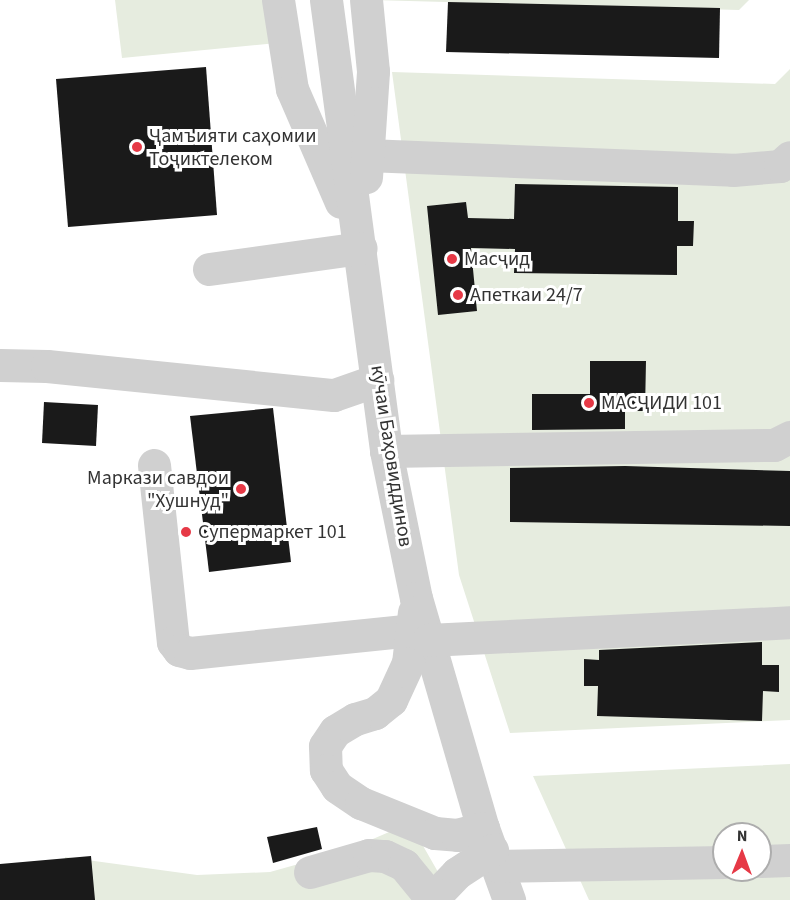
<!DOCTYPE html>
<meta charset="utf-8">
<style>
body{margin:0}
#map{position:relative;width:790px;height:900px;overflow:hidden;background:#fff;font-family:"Source Sans 3",sans-serif}
div>[style]{position:absolute}
.green>*{inset:0;background:#e6ecdf}
.building>*{inset:0;background:#1a1a1a}
.minor>*{height:33px;margin:-16.5px;padding:0 16.5px;transform-origin:16.5px;border-radius:16.5px;background:#d0d0d0}
.dots>*{width:16px;height:16px;translate:-50% -50%;box-sizing:border-box;border:3px solid #fff;border-radius:50%}
span{translate:-50% -50%;white-space:nowrap;text-align:center;line-height:1.15;-webkit-text-stroke:6px #fff;paint-order:stroke}
.poi-label{font-size:20px;color:#333}
.left{translate:0 -50%;text-align:left}
.right{translate:-100% -50%;text-align:right}
.street-label{font-size:20px;color:#333}
.north{position:absolute;left:712px;top:822px;width:60px;height:60px;box-sizing:border-box;background:#fff;border:2px solid #adadad;border-radius:50%;rotate:1deg;font-size:16px;font-weight:700;line-height:24px;text-align:center;color:#333}
.north::after{content:'';display:block;margin:auto;width:21px;height:27px;background:#e63946;clip-path:polygon(50% 0,100% 100%,50% 72%,0 100%)}
</style>
<div id="map">
<div class="green">
<i style="clip-path:polygon(115px 0,270px 0,277px 43px,122px 58px)"></i>
<i style="clip-path:polygon(372px 0,749px 0,739px 10px)"></i>
<i style="clip-path:polygon(790px 69px,790px 720px,510px 733px,459px 575px,392px 72px,775px 84px)"></i>
<i style="clip-path:polygon(evenodd,790px 764px,790px 900px,589px 900px,533px 776px,790px 764px,724px 834px,760px 834px,760px 870px,724px 870px,724px 834px)"></i>
<i style="clip-path:polygon(410px 823px,454px 900px,68px 900px,65px 857px,197px 875px,270px 872px,345px 851px)"></i>
</div>
<div class="building">
<i style="clip-path:polygon(448px 2px,720px 8px,719px 58px,446px 52px)"></i>
<i style="clip-path:polygon(206px 67px,217px 215px,68px 227px,56px 79px)"></i>
<i style="clip-path:polygon(515px 184px,678px 187px,678px 221px,694px 221px,693px 246px,677px 246px,677px 275px,514px 273px,515px 249px,471px 248px,477px 311px,438px 315px,427px 206px,466px 202px,468px 218px,514px 219px)"></i>
<i style="clip-path:polygon(590px 361px,646px 361px,645px 411px,625px 411px,625px 429px,532px 430px,532px 394px,590px 394px)"></i>
<i style="clip-path:polygon(44px 402px,98px 405px,96px 446px,42px 443px)"></i>
<i style="clip-path:polygon(273px 408px,291px 562px,209px 572px,190px 416px)"></i>
<i style="clip-path:polygon(625px 466px,790px 471px,790px 526px,510px 522px,510px 468px)"></i>
<i style="clip-path:polygon(762px 642px,762px 665px,779px 665px,779px 692px,763px 691px,762px 721px,597px 716px,598px 686px,584px 686px,584px 659px,599px 660px,599px 650px)"></i>
<i style="clip-path:polygon(317px 827px,322px 849px,273px 863px,267px 837px)"></i>
<i style="clip-path:polygon(91px 856px,95px 900px,0 900px,0 864px)"></i>
</div>
<div class="minor">
<i style="left:278px;top:0;width:90px;rotate:81.1deg"></i>
<i style="left:292px;top:89px;width:123px;rotate:66.6deg"></i>
<i style="left:326px;top:0;width:455px;rotate:82.4deg"></i>
<i style="left:386px;top:451px;width:150px;rotate:78.5deg"></i>
<i style="left:416px;top:598px;width:240px;rotate:73.8deg"></i>
<i style="left:483px;top:828px;width:77px;rotate:70.1deg"></i>
<i style="left:367px;top:155px;width:366px;rotate:2.3deg"></i>
<i style="left:733px;top:170px;width:47px;rotate:-4.9deg"></i>
<i style="left:780px;top:166px;width:13px;rotate:-42deg"></i>
<i style="left:366px;top:177px;width:106px;rotate:-86.2deg"></i>
<i style="left:373px;top:71px;width:71px;rotate:-95.6deg"></i>
<i style="left:209px;top:269px;width:153px;rotate:-7.9deg"></i>
<i style="left:0;top:365px;width:47px;rotate:1.2deg"></i>
<i style="left:47px;top:366px;width:288px;rotate:5.8deg"></i>
<i style="left:334px;top:395px;width:46px;rotate:-19.2deg"></i>
<i style="left:386px;top:451px;width:388px;rotate:-0.9deg"></i>
<i style="left:774px;top:445px;width:18px;rotate:-27deg"></i>
<i style="left:154px;top:465px;width:178px;rotate:83.9deg"></i>
<i style="left:173px;top:642px;width:10px;rotate:53deg"></i>
<i style="left:179px;top:650px;width:11px;rotate:15deg"></i>
<i style="left:190px;top:653px;width:223px;rotate:-5.9deg"></i>
<i style="left:414px;top:612px;width:51px;rotate:96.7deg"></i>
<i style="left:408px;top:663px;width:41px;rotate:114.7deg"></i>
<i style="left:391px;top:700px;width:21px;rotate:141deg"></i>
<i style="left:375px;top:713px;width:21px;rotate:163deg"></i>
<i style="left:355px;top:719px;width:23px;rotate:149deg"></i>
<i style="left:335px;top:731px;width:18px;rotate:124deg"></i>
<i style="left:325px;top:746px;width:24px;rotate:88deg"></i>
<i style="left:326px;top:770px;width:20px;rotate:57deg"></i>
<i style="left:337px;top:787px;width:29px;rotate:34deg"></i>
<i style="left:361px;top:803px;width:80px;rotate:22.1deg"></i>
<i style="left:435px;top:833px;width:22px;rotate:5deg"></i>
<i style="left:457px;top:835px;width:27px;rotate:-15deg"></i>
<i style="left:428px;top:640px;width:362px;rotate:-2.8deg"></i>
<i style="left:760px;top:861px;width:30px;rotate:-2deg"></i>
<i style="left:498px;top:866px;width:226px;rotate:-1deg"></i>
<i style="left:310px;top:872px;width:61px;rotate:-16.1deg"></i>
<i style="left:369px;top:855px;width:16px;rotate:4deg"></i>
<i style="left:385px;top:856px;width:21px;rotate:25deg"></i>
<i style="left:404px;top:865px;width:43px;rotate:50.7deg"></i>
<i style="left:431px;top:900px;width:37px;rotate:-46deg"></i>
<i style="left:457px;top:873px;width:42px;rotate:-33.3deg"></i>
</div>
<div class="dots">
<i style="left:137px;top:147px;background:#e63946"></i>
<i style="left:452px;top:259px;background:#e63946"></i>
<i style="left:458px;top:295px;background:#e63946"></i>
<i style="left:589px;top:403px;background:#e63946"></i>
<i style="left:241px;top:489px;background:#e63946"></i>
<i style="left:186px;top:532px;background:#e63946"></i>
</div>
<div class="poi-label">
<span class="left" style="left:149px;top:148px">Ҷамъияти саҳомии<br>Тоҷиктелеком</span>
<span class="left" style="left:464px;top:259px">Масҷид</span>
<span class="left" style="left:470px;top:295px">Апеткаи 24/7</span>
<span class="left" style="left:601px;top:403px">МАСҶИДИ 101</span>
<span class="right" style="left:229px;top:490px">Маркази савдои<br>"Хушнуд"</span>
<span class="left" style="left:198px;top:532px">Супермаркет 101</span>
</div>
<div class="street-label">
<span style="left:391px;top:456px;rotate:81deg">кӯчаи Баҳовиддинов</span>
</div>
<div class="north">N</div>
</div>
